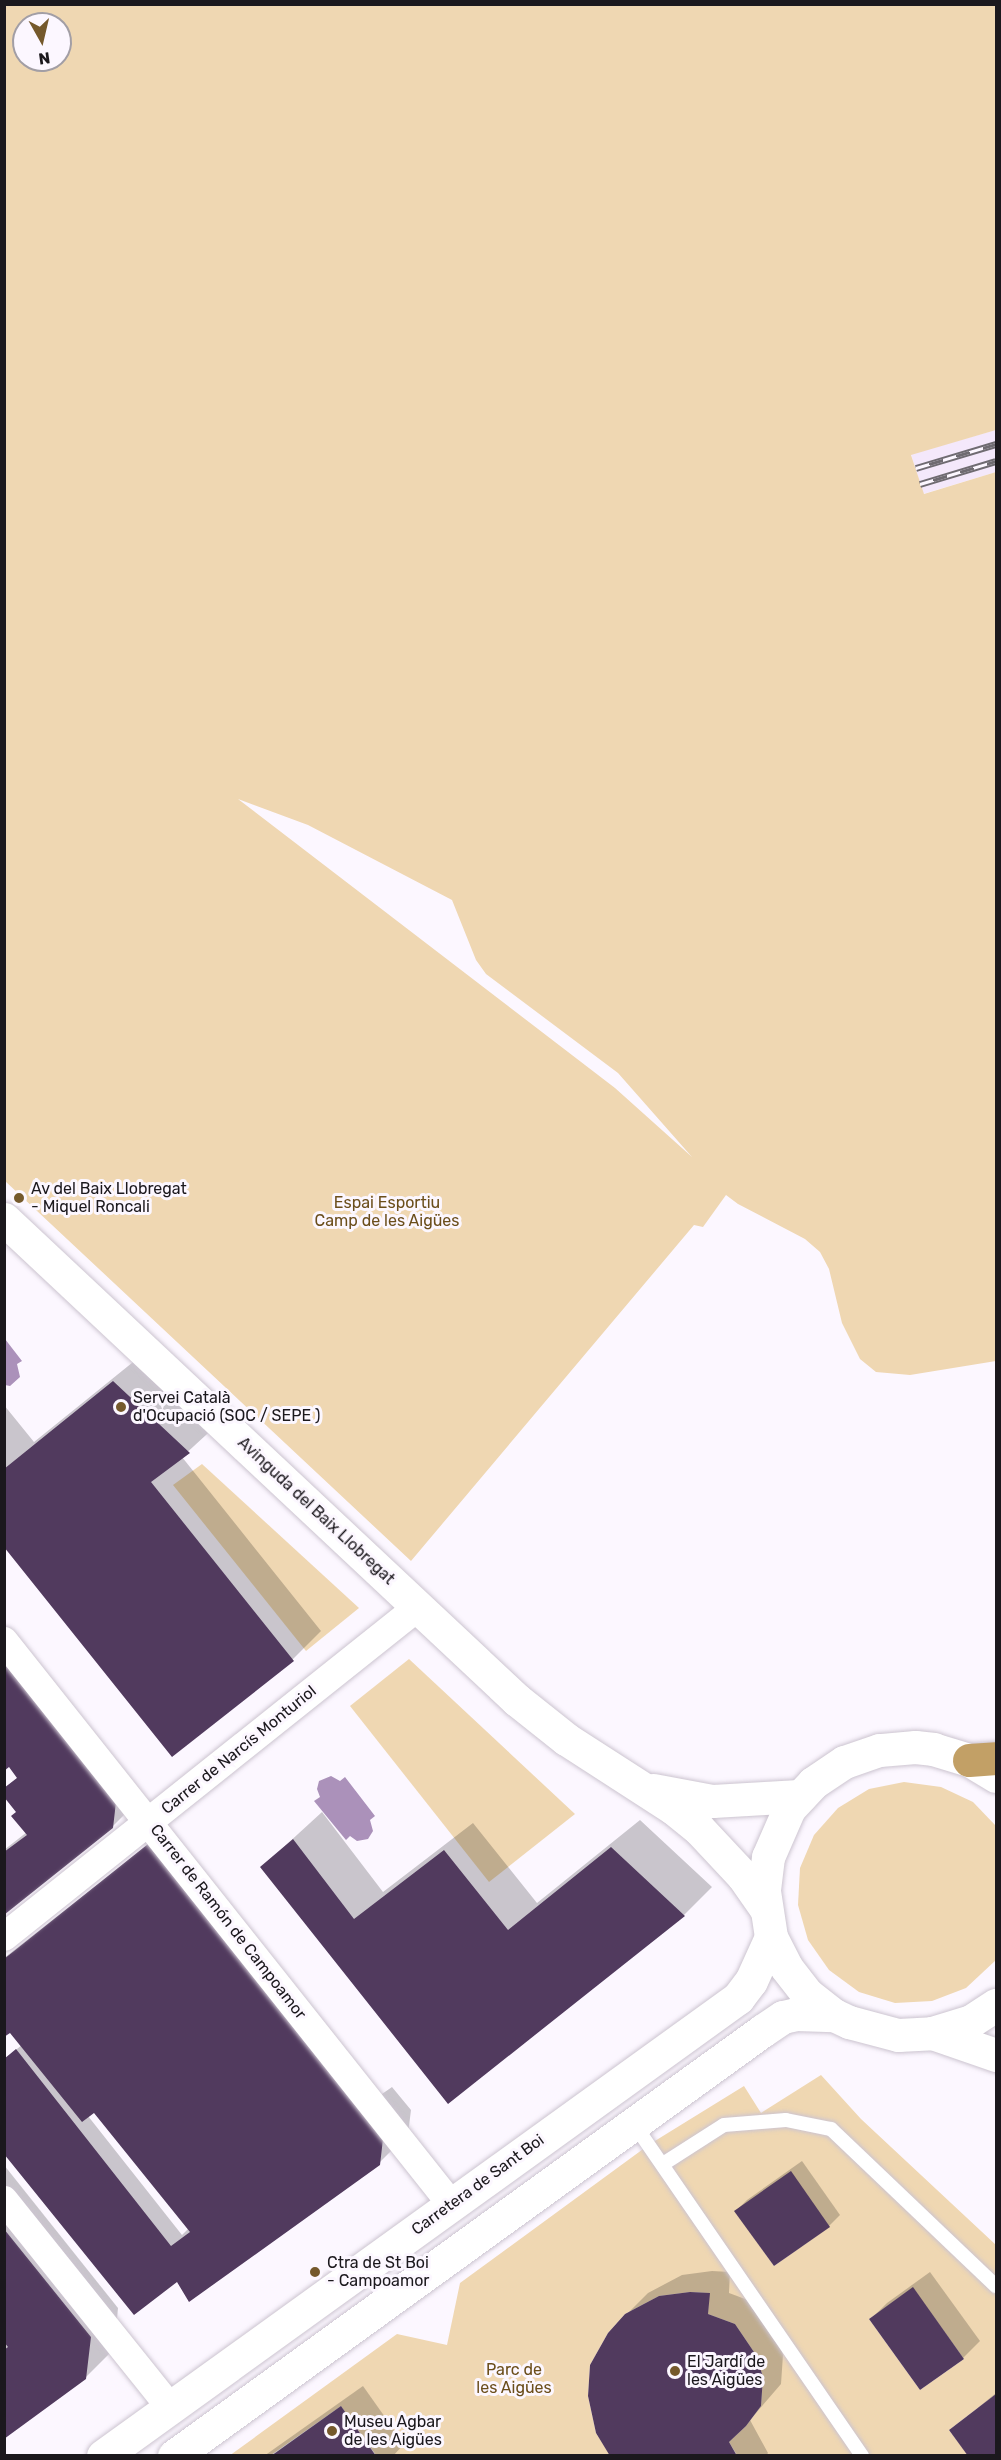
<!DOCTYPE html>
<meta charset="utf-8">
<style>
body{margin:0}
#map{position:relative;width:1001px;height:2460px;overflow:hidden;background:#fcf7ff;font-family:Rubik,sans-serif}
div>[style]{position:absolute}
.built>*{inset:0;background:#f4e8fb}
.green>*{inset:0;background:#efd7b2}
.water>*{inset:0;background:#ab91ba}
.shadow>*{inset:0;background:#0003}
.building>*{inset:0;background:#513a5e}
.roads{filter:drop-shadow(0 0 2px #ccc4d0) drop-shadow(0 0 2px #ccc4d0)}
.service>*{height:14px;margin:-7px;padding:0 7px;transform-origin:7px;border-radius:7px;background:#fff}
.minor>*{height:28px;margin:-14px;padding:0 14px;transform-origin:14px;border-radius:14px;background:#fff}
.tertiary>*{height:33px;margin:-16.5px;padding:0 16.5px;transform-origin:16.5px;border-radius:16.5px;background:#fff}
.secondary>*{height:33px;margin:-16.5px;padding:0 16.5px;transform-origin:16.5px;border-radius:16.5px;background:#fff}
.trunk>*{height:33px;margin:-16.5px;padding:0 16.5px;transform-origin:16.5px;border-radius:16.5px;background:#c2a066}
.rail>*{height:7px;margin-top:-3.5px;transform-origin:0;background:repeating-linear-gradient(90deg,#fcf7ff 0 14px,#6f6b71 0 28px);box-sizing:border-box;border-block:2px solid #6f6b71}
.dots>*{width:16px;height:16px;translate:-50% -50%;box-sizing:border-box;border:3px solid #fcf7ff;border-radius:50%}
span{translate:-50% -50%;white-space:nowrap;text-align:center;line-height:1.15;-webkit-text-stroke:6px #fcf7ff;paint-order:stroke}
.poi-label{font-size:16px;color:#1b181d}
.left{translate:0 -50%;text-align:left}
.park-label{font-size:16px;color:#6b4e1b}
.street-label{font-size:16px;color:#1b181d}
.frame{position:absolute;inset:0;border:6px solid #1b181d;pointer-events:none}
.north{position:absolute;left:12px;top:12px;width:60px;height:60px;box-sizing:border-box;background:#fcf7ff;border:2px solid #a29ea5;border-radius:50%;rotate:172deg;font-size:16px;font-weight:700;line-height:24px;text-align:center;color:#1b181d}
.north::after{content:'';display:block;margin:auto;width:21px;height:27px;background:#75592c;clip-path:polygon(50% 0,100% 100%,50% 72%,0 100%)}
</style>
<div id="map">
<div class="built">
<i style="clip-path:polygon(996px 430px,996px 472px,923px 494px,911px 454px)"></i>
</div>
<div class="green">
<i style="clip-path:polygon(evenodd,4px 5px,996px 5px,996px 430px,911px 455px,924px 494px,996px 472px,996px 1361px,910px 1375px,876px 1372px,860px 1359px,842px 1323px,829px 1269px,820px 1252px,805px 1239px,738px 1204px,726px 1195px,703px 1227px,694px 1225px,411px 1561px,5px 1181px,4px 5px,24px 24px,60px 24px,60px 60px,24px 60px,24px 24px,4px 5px,238px 799px,308px 825px,452px 900px,476px 960px,486px 974px,618px 1073px,692px 1157px,615px 1088px,238px 799px)"></i>
<i style="clip-path:polygon(202px 1464px,359px 1608px,306px 1651px,173px 1485px)"></i>
<i style="clip-path:polygon(409px 1659px,575px 1814px,489px 1882px,350px 1706px)"></i>
<i style="clip-path:polygon(904px 1782px,941px 1787px,973px 1802px,996px 1826px,996px 1960px,966px 1988px,932px 2001px,895px 2003px,859px 1992px,829px 1970px,808px 1940px,798px 1905px,800px 1868px,814px 1835px,838px 1808px,869px 1789px)"></i>
<i style="clip-path:polygon(evenodd,821px 2075px,861px 2119px,996px 2245px,996px 2394px,949px 2430px,968px 2455px,737px 2455px,729px 2442px,746px 2426px,761px 2406px,763px 2377px,756px 2355px,735px 2324px,708px 2314px,709px 2293px,690px 2292px,659px 2296px,625px 2314px,608px 2333px,590px 2365px,588px 2396px,596px 2433px,610px 2455px,376px 2455px,341px 2406px,271px 2455px,229px 2456px,397px 2334px,447px 2345px,460px 2283px,650px 2144px,744px 2086px,761px 2113px,821px 2075px,735px 2211px,829px 2227px,774px 2266px,735px 2211px,821px 2075px,913px 2288px,964px 2359px,920px 2390px,869px 2319px,913px 2288px)"></i>
</div>
<div class="water">
<i style="clip-path:polygon(5px 1339px,22px 1361px,17px 1364px,20px 1377px,10px 1386px,5px 1385px)"></i>
<i style="clip-path:polygon(331px 1776px,340px 1781px,345px 1777px,375px 1816px,370px 1820px,373px 1831px,368px 1839px,357px 1841px,350px 1836px,346px 1840px,314px 1801px,320px 1797px,317px 1789px,319px 1781px)"></i>
</div>
<div class="shadow">
<i style="clip-path:polygon(143px 1354px,218px 1424px,182px 1457px,321px 1631px,293px 1659px,172px 1755px,4px 1544px,4px 1405px,34px 1442px)"></i>
<i style="clip-path:polygon(4px 1630px,129px 1810px,112px 1827px,4px 1907px,4px 1850px,27px 1832px,4px 1789px,18px 1777px,9px 1765px)"></i>
<i style="clip-path:polygon(322px 1812px,383px 1892px,473px 1823px,537px 1903px,640px 1820px,712px 1887px,684px 1915px,448px 2102px,262px 1867px)"></i>
<i style="clip-path:polygon(evenodd,97px 1885px,372px 2101px,392px 2087px,411px 2110px,408px 2134px,379px 2163px,178px 2280px,4px 2059px,22px 2045px,10px 2031px,4px 2035px,4px 1958px,97px 1885px,94px 2111px,189px 2228px,182px 2235px,88px 2116px,94px 2111px)"></i>
<i style="clip-path:polygon(802px 2161px,840px 2215px,829px 2226px,736px 2211px,747px 2200px)"></i>
<i style="clip-path:polygon(4px 2165px,118px 2308px,114px 2349px,85px 2378px,4px 2436px)"></i>
<i style="clip-path:polygon(712px 2271px,730px 2272px,729px 2293px,756px 2303px,777px 2334px,783px 2355px,781px 2384px,750px 2420px,768px 2453px,766px 2456px,612px 2456px,626px 2315px,648px 2293px,682px 2275px)"></i>
<i style="clip-path:polygon(930px 2272px,980px 2341px,963px 2358px,920px 2388px,871px 2319px,887px 2303px)"></i>
<i style="clip-path:polygon(363px 2386px,404px 2444px,393px 2456px,264px 2456px)"></i>
<i style="clip-path:polygon(996px 2393px,996px 2456px,970px 2456px,951px 2430px)"></i>
</div>
<div class="building">
<i style="clip-path:polygon(113px 1381px,190px 1453px,151px 1482px,294px 1661px,172px 1757px,4px 1547px,4px 1469px)"></i>
<i style="clip-path:polygon(4px 1663px,116px 1802px,113px 1828px,4px 1915px,4px 1852px,27px 1835px,11px 1816px,16px 1812px,4px 1797px,4px 1788px,17px 1778px,9px 1767px,4px 1771px)"></i>
<i style="clip-path:polygon(293px 1839px,354px 1919px,444px 1850px,508px 1930px,611px 1847px,685px 1916px,448px 2104px,260px 1867px)"></i>
<i style="clip-path:polygon(148px 1844px,383px 2139px,380px 2165px,189px 2302px,177px 2282px,134px 2315px,4px 2154px,4px 2059px,16px 2049px,171px 2246px,190px 2232px,94px 2113px,82px 2122px,10px 2033px,4px 2037px,4px 1959px)"></i>
<i style="clip-path:polygon(791px 2171px,830px 2227px,774px 2266px,734px 2211px)"></i>
<i style="clip-path:polygon(4px 2229px,91px 2337px,86px 2379px,4px 2439px,4px 2350px,8px 2347px,4px 2342px)"></i>
<i style="clip-path:polygon(913px 2287px,964px 2359px,920px 2390px,869px 2319px)"></i>
<i style="clip-path:polygon(690px 2292px,710px 2293px,708px 2314px,735px 2324px,756px 2355px,763px 2377px,761px 2406px,746px 2426px,729px 2442px,737px 2456px,610px 2456px,596px 2433px,588px 2396px,590px 2365px,608px 2333px,625px 2314px,659px 2296px)"></i>
<i style="clip-path:polygon(996px 2394px,996px 2456px,968px 2456px,949px 2430px)"></i>
<i style="clip-path:polygon(341px 2406px,376px 2456px,271px 2456px)"></i>
</div>
<div class="roads">
<div class="service">
<i style="left:634px;top:2124px;width:403px;rotate:55.5deg"></i>
<i style="left:663px;top:2164px;width:72px;rotate:-32.6deg"></i>
<i style="left:724px;top:2125px;width:62px;rotate:-4.6deg"></i>
<i style="left:786px;top:2120px;width:46px;rotate:11.3deg"></i>
<i style="left:831px;top:2129px;width:228px;rotate:43.6deg"></i>
</div>
<div class="minor">
<i style="left:4px;top:1641px;width:719px;rotate:51.55deg"></i>
<i style="left:4px;top:1937px;width:529px;rotate:-38.56deg"></i>
<i style="left:4px;top:2200px;width:265px;rotate:51.3deg"></i>
</div>
<div class="tertiary">
<i style="left:103px;top:2456px;width:783px;rotate:-35.8deg"></i>
<i style="left:738px;top:1998px;width:21px;rotate:-53deg"></i>
<i style="left:751px;top:1981px;width:48px;rotate:-65.6deg"></i>
<i style="left:174px;top:2456px;width:726px;rotate:-35.86deg"></i>
<i style="left:762px;top:2031px;width:25px;rotate:-34deg"></i>
<i style="left:783px;top:2017px;width:13px;rotate:-13deg"></i>
<i style="left:796px;top:2014px;width:38px;rotate:2deg"></i>
</div>
<div class="secondary">
<i style="left:4px;top:1219px;width:703px;rotate:43.16deg"></i>
<i style="left:517px;top:1700px;width:63px;rotate:38.5deg"></i>
<i style="left:566px;top:1739px;width:127px;rotate:32.8deg"></i>
<i style="left:673px;top:1808px;width:33px;rotate:39deg"></i>
<i style="left:699px;top:1829px;width:64px;rotate:46.9deg"></i>
<i style="left:743px;top:1876px;width:39px;rotate:55deg"></i>
<i style="left:996px;top:1776px;width:31px;rotate:-149deg"></i>
<i style="left:969px;top:1760px;width:37px;rotate:-163deg"></i>
<i style="left:934px;top:1749px;width:19px;rotate:-174deg"></i>
<i style="left:915px;top:1747px;width:36px;rotate:175deg"></i>
<i style="left:879px;top:1750px;width:37px;rotate:161deg"></i>
<i style="left:844px;top:1762px;width:37px;rotate:146deg"></i>
<i style="left:813px;top:1783px;width:35px;rotate:133deg"></i>
<i style="left:789px;top:1809px;width:52px;rotate:113.6deg"></i>
<i style="left:768px;top:1857px;width:34px;rotate:97deg"></i>
<i style="left:764px;top:1891px;width:47px;rotate:81.3deg"></i>
<i style="left:771px;top:1937px;width:34px;rotate:63deg"></i>
<i style="left:786px;top:1967px;width:34px;rotate:52deg"></i>
<i style="left:807px;top:1994px;width:34px;rotate:38deg"></i>
<i style="left:834px;top:2015px;width:17px;rotate:25deg"></i>
<i style="left:849px;top:2022px;width:51px;rotate:14.9deg"></i>
<i style="left:898px;top:2035px;width:34px;rotate:-3deg"></i>
<i style="left:932px;top:2033px;width:41px;rotate:-17.1deg"></i>
<i style="left:971px;top:2021px;width:30px;rotate:-33deg"></i>
<i style="left:653px;top:1790px;width:60px;rotate:10.6deg"></i>
<i style="left:712px;top:1801px;width:88px;rotate:-3.3deg"></i>
<i style="left:932px;top:2033px;width:68px;rotate:19deg"></i>
</div>
<div class="trunk">
<i style="left:969px;top:1760px;width:27px;rotate:-4deg"></i>
</div>
</div>
<div class="rail">
<i style="left:916px;top:468px;width:84px;rotate:-16.7deg"></i>
<i style="left:920px;top:484px;width:79px;rotate:-16.8deg"></i>
</div>
<div class="dots">
<i style="left:19px;top:1198px;background:#75592c"></i>
<i style="left:121px;top:1407px;background:#75592c"></i>
<i style="left:315px;top:2272px;background:#75592c"></i>
<i style="left:675px;top:2371px;background:#75592c"></i>
<i style="left:332px;top:2431px;background:#75592c"></i>
</div>
<div class="poi-label">
<span class="left" style="left:31px;top:1198px">Av del Baix Llobregat<br>- Miquel Roncali</span>
<span class="left" style="left:133px;top:1407px">Servei Català<br>d'Ocupació (SOC / SEPE )</span>
<span class="left" style="left:327px;top:2272px">Ctra de St Boi<br>- Campoamor</span>
<span class="left" style="left:687px;top:2371px">El Jardí de<br>les Aigües</span>
<span class="left" style="left:344px;top:2431px">Museu Agbar<br>de les Aigües</span>
</div>
<div class="park-label">
<span style="left:387px;top:1212px">Espai Esportiu<br>Camp de les Aigües</span>
<span style="left:514px;top:2379px">Parc de<br>les Aigües</span>
</div>
<div class="street-label">
<span style="left:316px;top:1511px;rotate:43deg">Avinguda del Baix Llobregat</span>
<span style="left:239px;top:1750px;rotate:-39deg">Carrer de Narcís Monturiol</span>
<span style="left:228px;top:1922px;rotate:52deg">Carrer de Ramón de Campoamor</span>
<span style="left:478px;top:2185px;rotate:-36deg">Carretera de Sant Boi</span>
</div>
<div class="frame"></div>
<div class="north">N</div>
</div>
